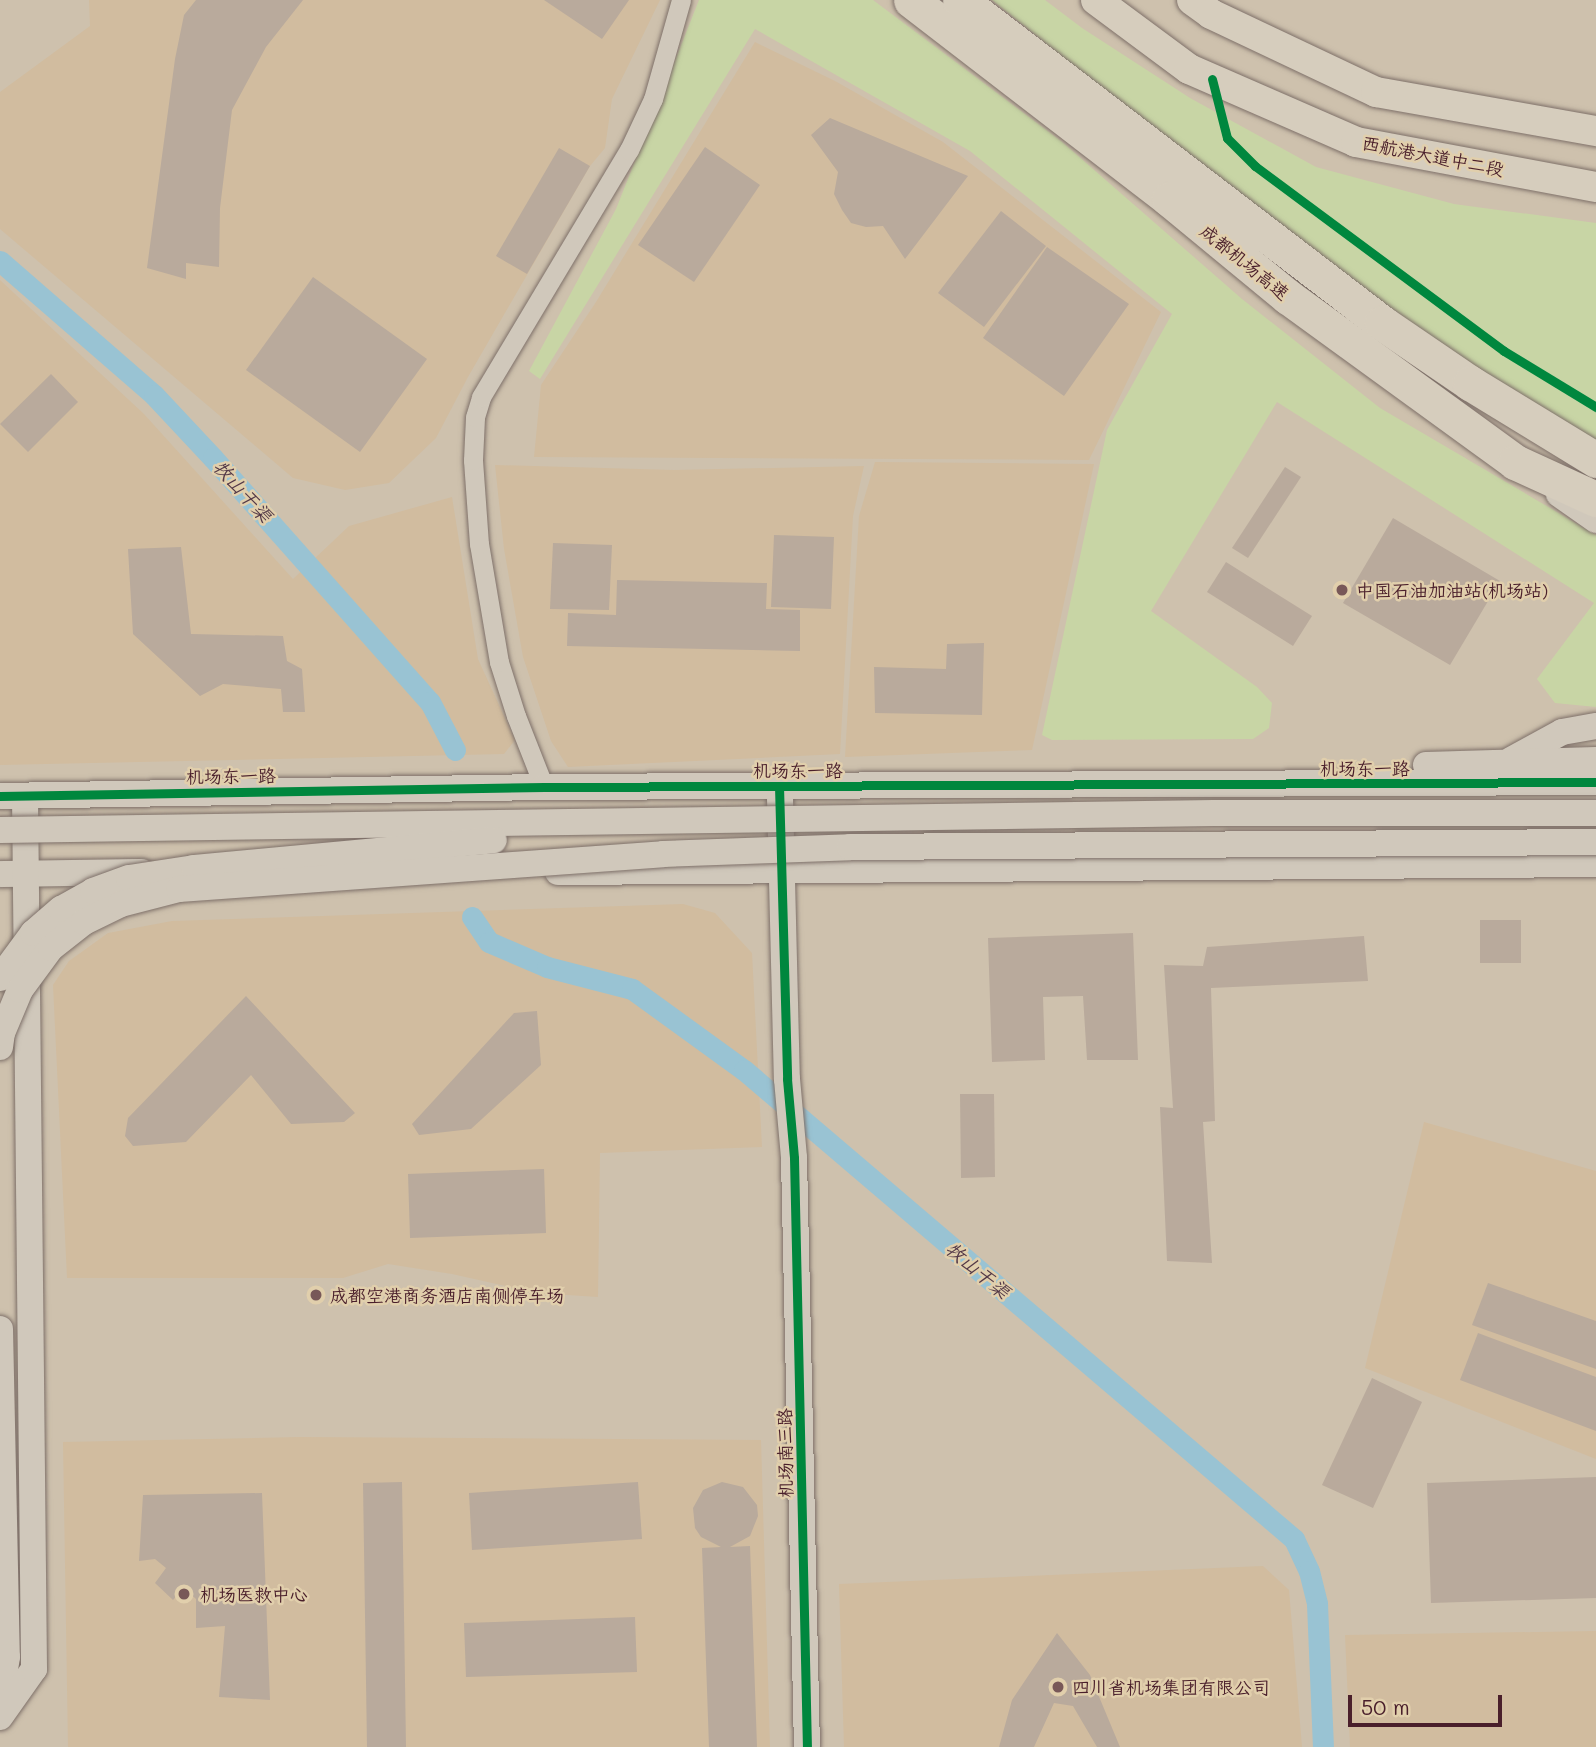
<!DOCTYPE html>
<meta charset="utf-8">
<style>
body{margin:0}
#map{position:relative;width:1596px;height:1747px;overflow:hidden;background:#cec1ad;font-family:Mali,"LXGW WenKai TC",sans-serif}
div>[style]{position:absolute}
.built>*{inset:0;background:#d1bc9f}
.green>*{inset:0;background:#c8d5a5}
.canal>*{height:21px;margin:-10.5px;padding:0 10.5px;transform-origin:10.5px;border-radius:10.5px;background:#99c3d3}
.building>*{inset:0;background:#b9aa9c}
.roads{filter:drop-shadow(0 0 2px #7e7069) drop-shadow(0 0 2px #7e7069)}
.street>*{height:19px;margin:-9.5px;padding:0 9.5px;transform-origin:9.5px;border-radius:9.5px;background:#d0c8bb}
.secondary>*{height:26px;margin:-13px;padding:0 13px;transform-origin:13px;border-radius:13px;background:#d0c8bb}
.primary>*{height:30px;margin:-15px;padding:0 15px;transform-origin:15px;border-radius:15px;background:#d6cdbd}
.highway>*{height:35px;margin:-17.5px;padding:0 17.5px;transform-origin:17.5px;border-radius:17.5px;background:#d6cdbd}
.bridges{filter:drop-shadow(0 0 2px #7e7069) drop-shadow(0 0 2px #7e7069)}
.secondary-bridge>*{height:26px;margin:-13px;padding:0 13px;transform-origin:13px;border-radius:13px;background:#d0c8bb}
.cycleway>*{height:9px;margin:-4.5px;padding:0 4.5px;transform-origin:4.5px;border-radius:4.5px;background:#00873e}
.dots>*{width:19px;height:19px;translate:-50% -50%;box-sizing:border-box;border:4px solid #e1cfac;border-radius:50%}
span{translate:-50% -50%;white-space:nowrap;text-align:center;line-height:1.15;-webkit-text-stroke:5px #e1cfac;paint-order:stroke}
.street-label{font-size:18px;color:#4a1f2b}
.poi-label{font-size:18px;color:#4a1f2b}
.left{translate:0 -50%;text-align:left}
.water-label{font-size:19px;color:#523847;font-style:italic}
.scale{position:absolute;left:1348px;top:1695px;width:154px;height:32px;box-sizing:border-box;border:4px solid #4a1f2b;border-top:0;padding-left:9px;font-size:21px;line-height:24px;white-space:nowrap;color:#4a1f2b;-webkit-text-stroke:5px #e1cfac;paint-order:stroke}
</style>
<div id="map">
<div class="built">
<i style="clip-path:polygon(89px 0,660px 0,612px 99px,605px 148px,590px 166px,468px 377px,436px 438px,389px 483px,345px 490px,293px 478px,0 229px,0 92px,90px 26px)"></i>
<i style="clip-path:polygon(755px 42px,835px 81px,943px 142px,1161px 312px,1089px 460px,534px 457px,541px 385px,596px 302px)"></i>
<i style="clip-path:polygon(0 280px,144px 414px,293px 579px,349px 526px,452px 497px,478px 659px,515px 740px,504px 754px,0 765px)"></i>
<i style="clip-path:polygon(875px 462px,1094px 464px,1032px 750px,845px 757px,859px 516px)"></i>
<i style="clip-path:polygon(495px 465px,674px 470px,864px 466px,853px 516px,840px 754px,568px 767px,551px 741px,523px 657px,504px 549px)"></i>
<i style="clip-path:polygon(683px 904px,715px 913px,752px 953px,762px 1147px,600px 1153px,598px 1297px,536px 1293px,452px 1274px,388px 1264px,343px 1278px,67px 1278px,53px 985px,69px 961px,108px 933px,172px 921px)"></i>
<i style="clip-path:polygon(1424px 1122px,1596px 1171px,1596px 1459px,1365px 1368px)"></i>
<i style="clip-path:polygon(300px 1437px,761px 1440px,770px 1747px,68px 1747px,63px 1442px)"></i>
<i style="clip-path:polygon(1263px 1566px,1289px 1590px,1302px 1747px,844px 1747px,839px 1584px)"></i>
<i style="clip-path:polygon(1596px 1631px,1596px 1747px,1350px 1747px,1345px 1635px)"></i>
</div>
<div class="green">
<i style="clip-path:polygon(699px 0,873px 0,1061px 141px,1242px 299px,1380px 408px,1596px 535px,1596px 707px,1555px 703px,1537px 679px,1594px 603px,1277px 402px,1151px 611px,1257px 687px,1272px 703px,1269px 728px,1253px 739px,1052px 740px,1042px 735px,1107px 430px,1172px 314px,970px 151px,755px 29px,540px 379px,529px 371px,616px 209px)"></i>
<i style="clip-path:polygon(992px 0,1045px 0,1082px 28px,1190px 98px,1316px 167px,1454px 204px,1596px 223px,1596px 444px,1485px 379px,1257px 213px)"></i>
</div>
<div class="canal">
<i style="left:0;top:261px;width:204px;rotate:41deg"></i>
<i style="left:154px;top:395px;width:86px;rotate:46.9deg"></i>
<i style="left:213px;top:458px;width:327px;rotate:48.4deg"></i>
<i style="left:430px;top:702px;width:54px;rotate:62.5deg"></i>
<i style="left:472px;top:917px;width:30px;rotate:56deg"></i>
<i style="left:489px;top:942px;width:63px;rotate:23.3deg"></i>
<i style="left:547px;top:967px;width:88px;rotate:14.5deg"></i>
<i style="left:632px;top:989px;width:138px;rotate:35.9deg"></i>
<i style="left:744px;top:1070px;width:723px;rotate:40.46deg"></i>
<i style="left:1294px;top:1539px;width:35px;rotate:65deg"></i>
<i style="left:1309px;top:1571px;width:34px;rotate:76deg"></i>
<i style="left:1317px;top:1604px;width:143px;rotate:87.6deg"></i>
</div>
<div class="building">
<i style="clip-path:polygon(196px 0,303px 0,266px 47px,232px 110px,220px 208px,219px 267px,186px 263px,186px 279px,147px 268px,175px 59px,184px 15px)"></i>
<i style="clip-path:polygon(544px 0,629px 0,602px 39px)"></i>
<i style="clip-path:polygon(830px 118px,968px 176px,905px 259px,883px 226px,866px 227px,851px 223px,842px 210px,834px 194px,838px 172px,811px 135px)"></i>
<i style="clip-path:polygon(705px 147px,760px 185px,694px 282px,638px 245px)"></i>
<i style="clip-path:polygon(559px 148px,590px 166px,527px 274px,496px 256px)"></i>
<i style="clip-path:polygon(1001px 211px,1046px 246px,984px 327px,938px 293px)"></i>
<i style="clip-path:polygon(1047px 247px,1129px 304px,1064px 396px,983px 338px)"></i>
<i style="clip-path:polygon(313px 277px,427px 359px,360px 452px,246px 370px)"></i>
<i style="clip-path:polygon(51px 374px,78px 402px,28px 452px,0 424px)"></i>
<i style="clip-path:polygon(1285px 467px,1301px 477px,1248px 558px,1232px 548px)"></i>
<i style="clip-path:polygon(1393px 518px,1500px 581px,1450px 665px,1343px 603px)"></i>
<i style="clip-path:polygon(774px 535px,834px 537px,831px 609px,771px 607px)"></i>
<i style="clip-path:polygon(553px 543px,612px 545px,609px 610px,550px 609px)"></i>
<i style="clip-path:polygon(181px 547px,191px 634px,283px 636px,287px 661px,302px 669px,305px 712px,283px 712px,281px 689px,223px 684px,200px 696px,133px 634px,128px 549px)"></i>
<i style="clip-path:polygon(1226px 562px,1312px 616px,1293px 646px,1207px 592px)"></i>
<i style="clip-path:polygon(617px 580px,767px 583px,766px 609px,800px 610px,800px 651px,567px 646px,568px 613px,616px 615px)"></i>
<i style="clip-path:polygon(984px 643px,982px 715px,875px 713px,874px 667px,946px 669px,947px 644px)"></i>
<i style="clip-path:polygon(1480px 920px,1521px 920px,1521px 963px,1480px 963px)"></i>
<i style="clip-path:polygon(1133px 933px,1138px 1060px,1087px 1060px,1083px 996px,1043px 997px,1045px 1060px,992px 1062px,988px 938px)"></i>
<i style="clip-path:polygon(1364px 936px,1368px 981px,1211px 988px,1215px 1121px,1203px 1122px,1212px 1263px,1167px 1261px,1160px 1107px,1173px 1108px,1164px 965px,1203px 966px,1207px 947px)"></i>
<i style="clip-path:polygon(246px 996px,355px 1113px,344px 1122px,291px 1124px,251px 1075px,186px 1142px,133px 1146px,125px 1136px,128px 1118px)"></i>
<i style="clip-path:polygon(537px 1011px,541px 1065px,471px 1129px,419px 1135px,412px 1124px,514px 1013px)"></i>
<i style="clip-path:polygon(960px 1094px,994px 1094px,995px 1177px,961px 1178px)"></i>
<i style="clip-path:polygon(544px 1169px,546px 1233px,410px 1238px,408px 1174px)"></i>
<i style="clip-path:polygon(1488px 1283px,1596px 1321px,1596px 1369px,1472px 1325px)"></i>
<i style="clip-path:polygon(1478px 1333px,1596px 1377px,1596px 1431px,1460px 1380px)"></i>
<i style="clip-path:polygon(1372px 1378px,1422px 1402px,1373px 1508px,1322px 1485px)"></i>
<i style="clip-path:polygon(1596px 1477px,1596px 1598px,1431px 1603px,1427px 1483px)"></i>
<i style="clip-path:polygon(402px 1482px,406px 1747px,367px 1747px,363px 1483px)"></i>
<i style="clip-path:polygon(638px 1482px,642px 1539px,472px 1550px,469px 1493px)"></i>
<i style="clip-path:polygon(722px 1482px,743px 1487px,757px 1505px,758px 1516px,750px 1536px,730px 1547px,750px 1546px,757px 1747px,709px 1747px,702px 1548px,721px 1547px,701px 1537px,695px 1528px,693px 1508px,703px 1490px)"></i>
<i style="clip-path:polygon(262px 1493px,270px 1700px,219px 1697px,225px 1626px,196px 1628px,196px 1599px,184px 1588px,173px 1600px,155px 1583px,166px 1568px,155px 1559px,139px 1561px,143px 1495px)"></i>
<i style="clip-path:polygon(635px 1617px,637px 1672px,466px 1677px,464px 1623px)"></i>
<i style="clip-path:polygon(1057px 1633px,1090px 1675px,1120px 1747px,1097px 1747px,1073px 1706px,1054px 1703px,1034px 1747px,999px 1747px,1012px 1700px)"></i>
</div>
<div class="roads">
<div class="street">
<i style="left:544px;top:787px;width:76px;rotate:-111.5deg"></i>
<i style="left:516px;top:716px;width:57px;rotate:-107.5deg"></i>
<i style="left:499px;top:662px;width:120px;rotate:-99.6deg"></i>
<i style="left:479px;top:544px;width:84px;rotate:-94.1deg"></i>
<i style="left:473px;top:460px;width:43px;rotate:-87.3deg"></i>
<i style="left:475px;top:417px;width:21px;rotate:-73deg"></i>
<i style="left:481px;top:397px;width:288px;rotate:-59.1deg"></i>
<i style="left:629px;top:150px;width:56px;rotate:-64.8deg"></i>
<i style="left:653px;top:99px;width:103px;rotate:-74.2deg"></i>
</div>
<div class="secondary">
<i style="left:1559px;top:494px;width:45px;rotate:35.1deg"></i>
<i style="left:1511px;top:760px;width:58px;rotate:-28.8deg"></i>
<i style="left:1562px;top:732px;width:35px;rotate:-10deg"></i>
<i style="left:1426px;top:765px;width:170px;rotate:-1.7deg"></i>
<i style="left:0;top:796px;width:544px;rotate:-0.95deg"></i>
<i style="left:544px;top:787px;width:1052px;rotate:-0.27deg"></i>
<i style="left:780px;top:798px;width:281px;rotate:88.6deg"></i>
<i style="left:787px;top:1079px;width:79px;rotate:84.9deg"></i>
<i style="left:794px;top:1158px;width:589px;rotate:88.74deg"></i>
<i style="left:558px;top:872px;width:1038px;rotate:-0.44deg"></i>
<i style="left:0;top:874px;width:142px;rotate:-0.8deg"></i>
<i style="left:0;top:1329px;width:328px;rotate:88.8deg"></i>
<i style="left:7px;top:1657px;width:44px;rotate:99.2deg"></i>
<i style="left:0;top:1717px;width:59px;rotate:-54.7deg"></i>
<i style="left:34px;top:1669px;width:873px;rotate:-90.59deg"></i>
</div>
<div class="primary">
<i style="left:1096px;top:0;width:116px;rotate:36.6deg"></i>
<i style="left:1189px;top:69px;width:182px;rotate:23.6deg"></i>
<i style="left:1356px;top:142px;width:244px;rotate:10.6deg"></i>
<i style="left:1192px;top:0;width:24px;rotate:36deg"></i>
<i style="left:1211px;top:14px;width:183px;rotate:25.3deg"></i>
<i style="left:1376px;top:92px;width:223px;rotate:10.1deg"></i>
</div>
<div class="highway">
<i style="left:911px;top:0;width:326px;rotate:37.6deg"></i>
<i style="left:1169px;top:199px;width:154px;rotate:39.5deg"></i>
<i style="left:1288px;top:297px;width:281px;rotate:36deg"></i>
<i style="left:1515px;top:462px;width:89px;rotate:24.6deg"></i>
<i style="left:960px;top:0;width:531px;rotate:37.43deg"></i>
<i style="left:1382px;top:323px;width:107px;rotate:34.3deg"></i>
<i style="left:1470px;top:383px;width:148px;rotate:31.4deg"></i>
</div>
</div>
<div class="bridges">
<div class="secondary-bridge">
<i style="left:0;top:830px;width:1214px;rotate:-0.8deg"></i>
<i style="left:1214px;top:813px;width:382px"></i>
<i style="left:0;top:978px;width:56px;rotate:-53.7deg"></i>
<i style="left:33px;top:933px;width:37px;rotate:-41deg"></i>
<i style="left:61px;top:909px;width:37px;rotate:-29deg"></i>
<i style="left:93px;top:891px;width:38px;rotate:-20deg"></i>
<i style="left:129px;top:878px;width:66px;rotate:-8.7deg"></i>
<i style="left:194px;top:868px;width:301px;rotate:-5.3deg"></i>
<i style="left:0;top:1047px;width:14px;rotate:-82deg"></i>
<i style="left:2px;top:1033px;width:47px;rotate:-67.3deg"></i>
<i style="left:20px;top:990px;width:52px;rotate:-53.6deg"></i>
<i style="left:51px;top:948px;width:42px;rotate:-38.2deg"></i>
<i style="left:84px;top:922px;width:41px;rotate:-25.9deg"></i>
<i style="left:121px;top:904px;width:60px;rotate:-14.5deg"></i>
<i style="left:179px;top:889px;width:485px;rotate:-4.1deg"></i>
<i style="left:663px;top:854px;width:187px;rotate:-2.1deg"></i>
<i style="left:850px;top:847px;width:746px;rotate:-0.38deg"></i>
</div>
</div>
<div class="cycleway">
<i style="left:1212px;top:79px;width:61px;rotate:75.7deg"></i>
<i style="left:1227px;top:138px;width:40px;rotate:45deg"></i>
<i style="left:1255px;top:166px;width:310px;rotate:36.6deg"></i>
<i style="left:1504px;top:351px;width:108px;rotate:31.3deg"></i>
<i style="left:779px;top:786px;width:293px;rotate:88.4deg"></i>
<i style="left:787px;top:1079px;width:79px;rotate:84.9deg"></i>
<i style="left:794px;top:1158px;width:589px;rotate:88.74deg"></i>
<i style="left:0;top:796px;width:544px;rotate:-0.95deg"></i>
<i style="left:544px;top:787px;width:1052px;rotate:-0.27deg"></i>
</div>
<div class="dots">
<i style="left:1342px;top:590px;background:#785858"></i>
<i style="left:316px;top:1295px;background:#785858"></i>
<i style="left:184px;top:1594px;background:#785858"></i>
<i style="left:1058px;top:1687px;background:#785858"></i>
</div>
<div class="street-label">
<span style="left:1433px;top:156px;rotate:11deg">西航港大道中二段</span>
<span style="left:1245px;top:262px;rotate:39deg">成都机场高速</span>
<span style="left:1365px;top:768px">机场东一路</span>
<span style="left:798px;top:770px">机场东一路</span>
<span style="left:231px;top:776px;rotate:-1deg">机场东一路</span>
<span style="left:785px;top:1453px;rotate:-91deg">机场南三路</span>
</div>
<div class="poi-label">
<span class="left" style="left:1356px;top:590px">中国石油加油站(机场站)</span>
<span class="left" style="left:330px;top:1295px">成都空港商务酒店南侧停车场</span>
<span class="left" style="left:200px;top:1594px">机场医救中心</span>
<span class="left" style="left:1072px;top:1687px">四川省机场集团有限公司</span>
</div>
<div class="water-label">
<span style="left:243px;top:491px;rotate:48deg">牧山干渠</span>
<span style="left:978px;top:1270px;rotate:40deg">牧山干渠</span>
</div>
<div class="scale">50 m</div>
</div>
